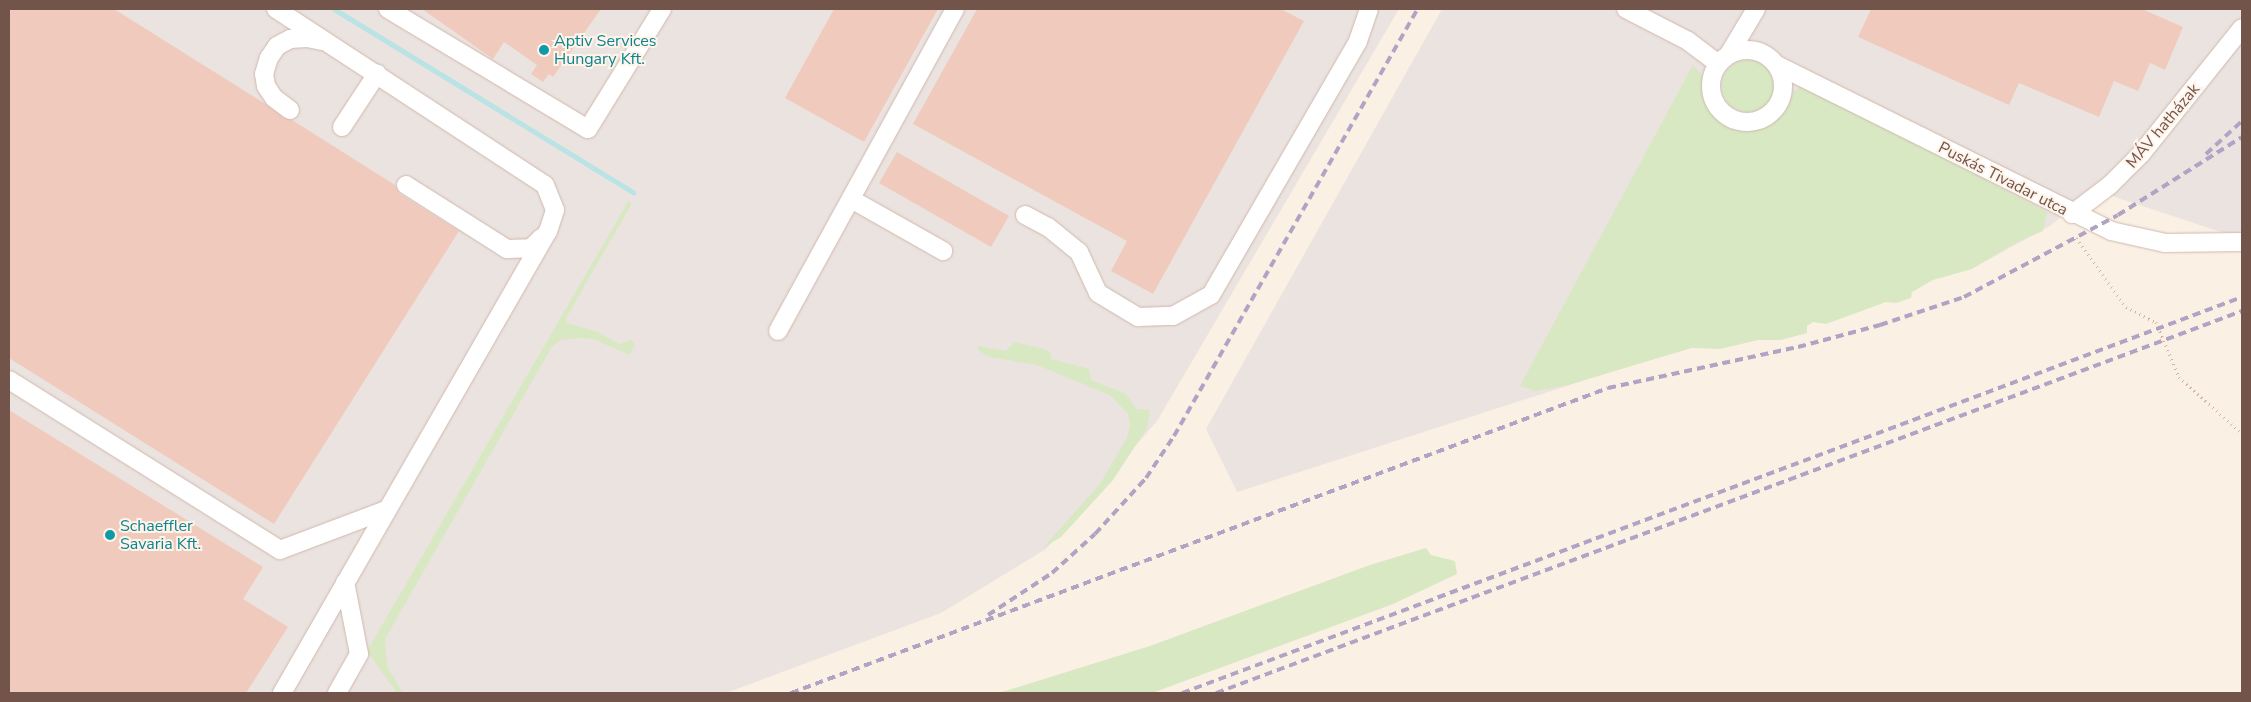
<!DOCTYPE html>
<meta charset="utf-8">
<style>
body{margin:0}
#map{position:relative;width:2251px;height:702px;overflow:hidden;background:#fbf0e4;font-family:"Nunito Sans",sans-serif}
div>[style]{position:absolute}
.industrial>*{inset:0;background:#ebe3df}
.green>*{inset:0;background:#d7e8c3}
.round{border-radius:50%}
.stream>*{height:5px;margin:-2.5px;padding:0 2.5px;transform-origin:2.5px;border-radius:2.5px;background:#b9e3e4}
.building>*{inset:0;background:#f0cbbd}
.path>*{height:3px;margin-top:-1.5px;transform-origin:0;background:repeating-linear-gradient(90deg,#d5aea0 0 1px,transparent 0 5px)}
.roads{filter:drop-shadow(0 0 1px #cfb8ae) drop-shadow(0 0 1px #cfb8ae)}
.minor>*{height:18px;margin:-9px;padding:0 9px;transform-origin:9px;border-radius:9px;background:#fff}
.minor>.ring{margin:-9px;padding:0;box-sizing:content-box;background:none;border:18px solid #fff;border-radius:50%}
.rail>*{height:4px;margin-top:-2px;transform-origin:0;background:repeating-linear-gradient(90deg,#b1a3c4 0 8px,transparent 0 13px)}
.dots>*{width:14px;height:14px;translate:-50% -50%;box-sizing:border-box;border:2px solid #fef4ea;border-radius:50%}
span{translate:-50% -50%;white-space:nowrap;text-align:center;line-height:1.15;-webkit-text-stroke:4px #fef4ea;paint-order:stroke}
.culture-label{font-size:16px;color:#0d838f}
.left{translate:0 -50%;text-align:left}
.street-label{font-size:16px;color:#73544b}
.frame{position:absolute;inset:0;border:10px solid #73544b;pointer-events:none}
</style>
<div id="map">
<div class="industrial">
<i style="clip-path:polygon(9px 9px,1399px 9px,1157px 421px,1046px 549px,941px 613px,726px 693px,9px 693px)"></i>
<i style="clip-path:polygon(1442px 9px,2242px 9px,2242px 239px,2094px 190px,2050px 226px,1982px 263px,1610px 372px,1237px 492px,1206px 429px)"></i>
</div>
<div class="green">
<i class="round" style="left:1722px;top:60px;width:52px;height:52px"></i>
<i style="clip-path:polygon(1693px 65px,1704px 76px,1709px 104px,1727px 123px,1745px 128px,1766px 124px,1778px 116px,1793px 92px,1801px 86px,1856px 112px,2047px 212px,2043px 231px,2019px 241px,1972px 269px,1933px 280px,1912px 292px,1911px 298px,1896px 303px,1886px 302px,1826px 324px,1813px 322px,1807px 326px,1807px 333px,1781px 340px,1758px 340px,1720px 349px,1691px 348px,1568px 385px,1536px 391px,1520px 386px)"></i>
<i style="clip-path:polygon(629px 200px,631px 205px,566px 318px,567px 323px,598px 332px,613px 341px,620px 344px,631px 340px,635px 344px,629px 355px,594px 339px,580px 338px,560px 340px,551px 348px,385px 639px,387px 666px,403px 693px,397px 693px,367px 651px)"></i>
<i style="clip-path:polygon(1014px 342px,1044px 349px,1051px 353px,1051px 359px,1089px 369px,1091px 380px,1126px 394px,1136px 409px,1150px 410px,1147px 428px,1113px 480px,1061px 537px,1043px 548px,1100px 484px,1127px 438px,1130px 425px,1128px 414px,1110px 395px,1037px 365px,989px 357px,978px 350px,978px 346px,1006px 351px)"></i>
<i style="clip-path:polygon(1426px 548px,1431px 555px,1455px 561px,1457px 574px,1393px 604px,1152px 693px,999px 693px,1150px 646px,1370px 565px)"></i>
</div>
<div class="stream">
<i style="left:334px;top:9px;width:351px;rotate:31.5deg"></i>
</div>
<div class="building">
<i style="clip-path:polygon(9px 9px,114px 9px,264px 103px,284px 118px,292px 120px,395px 185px,400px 194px,459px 231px,274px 524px,9px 358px)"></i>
<i style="clip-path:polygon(422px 9px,601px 9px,553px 77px,549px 74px,543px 82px,531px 74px,537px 65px,504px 42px,493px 59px)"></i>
<i style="clip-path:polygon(834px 9px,938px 9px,864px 142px,785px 98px)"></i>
<i style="clip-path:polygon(977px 9px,1281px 9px,1304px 21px,1153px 294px,1111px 271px,1127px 241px,913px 124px)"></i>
<i style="clip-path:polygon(1871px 9px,2142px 9px,2183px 27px,2165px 70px,2150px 63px,2138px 91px,2114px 81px,2099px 117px,2019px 83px,2009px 105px,1858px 37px)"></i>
<i style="clip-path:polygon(897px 152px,1009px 216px,991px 247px,879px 183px)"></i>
<i style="clip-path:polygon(9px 410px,263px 567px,243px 599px,288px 627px,246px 693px,9px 693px)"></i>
</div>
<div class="path">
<i style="left:2076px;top:238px;width:85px;rotate:54.1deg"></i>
<i style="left:2126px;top:307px;width:34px;rotate:27deg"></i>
<i style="left:2156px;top:322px;width:60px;rotate:67.3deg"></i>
<i style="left:2179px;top:377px;width:85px;rotate:42.1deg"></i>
</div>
<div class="roads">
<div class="minor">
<i style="left:276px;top:9px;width:321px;rotate:33.2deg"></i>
<i style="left:545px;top:185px;width:27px;rotate:68deg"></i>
<i style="left:555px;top:210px;width:22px;rotate:108deg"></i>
<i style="left:548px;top:231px;width:533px;rotate:119.93deg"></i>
<i style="left:388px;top:9px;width:233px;rotate:31deg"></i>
<i style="left:588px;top:129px;width:141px;rotate:-58.3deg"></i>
<i style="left:1626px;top:9px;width:70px;rotate:27.3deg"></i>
<i style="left:1688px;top:41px;width:36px;rotate:37deg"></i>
<i class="ring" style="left:1711px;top:50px;width:54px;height:54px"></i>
<i style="left:1729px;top:54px;width:52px;rotate:-59deg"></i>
<i style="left:1777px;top:65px;width:373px;rotate:26.4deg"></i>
<i style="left:2111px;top:231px;width:55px;rotate:12.5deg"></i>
<i style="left:2165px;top:243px;width:77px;rotate:-0.7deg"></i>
<i style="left:290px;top:110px;width:20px;rotate:-143deg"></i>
<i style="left:274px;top:98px;width:14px;rotate:-124deg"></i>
<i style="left:266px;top:86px;width:12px;rotate:-99deg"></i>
<i style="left:264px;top:74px;width:17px;rotate:-73deg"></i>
<i style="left:269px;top:58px;width:14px;rotate:-56deg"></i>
<i style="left:277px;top:46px;width:15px;rotate:-28deg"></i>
<i style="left:290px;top:39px;width:17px;rotate:-3deg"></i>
<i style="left:307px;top:38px;width:15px;rotate:11deg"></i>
<i style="left:342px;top:127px;width:64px;rotate:-56.6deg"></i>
<i style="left:406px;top:185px;width:120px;rotate:32.4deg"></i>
<i style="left:507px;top:249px;width:24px;rotate:-2deg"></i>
<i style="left:531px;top:248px;width:14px;rotate:-45deg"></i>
<i style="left:851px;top:199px;width:106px;rotate:29.5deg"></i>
<i style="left:2072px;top:214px;width:48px;rotate:-37.3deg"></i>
<i style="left:2110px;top:185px;width:44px;rotate:-45deg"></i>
<i style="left:2141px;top:154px;width:161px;rotate:-51.3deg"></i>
<i style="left:1025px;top:215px;width:26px;rotate:28deg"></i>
<i style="left:1048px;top:227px;width:40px;rotate:39deg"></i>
<i style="left:1079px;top:252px;width:45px;rotate:65.1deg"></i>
<i style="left:1098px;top:293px;width:47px;rotate:31deg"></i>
<i style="left:1138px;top:317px;width:35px;rotate:-2deg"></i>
<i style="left:1173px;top:316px;width:43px;rotate:-28.9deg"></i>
<i style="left:1211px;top:295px;width:293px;rotate:-59.9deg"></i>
<i style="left:1358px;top:41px;width:34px;rotate:-71deg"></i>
<i style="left:778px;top:331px;width:367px;rotate:-61.2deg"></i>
<i style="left:9px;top:380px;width:320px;rotate:32.1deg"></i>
<i style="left:280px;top:550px;width:113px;rotate:-20.7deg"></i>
<i style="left:337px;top:693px;width:45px;rotate:-60.6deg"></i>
<i style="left:359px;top:654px;width:73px;rotate:-101deg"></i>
</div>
</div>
<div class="rail">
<i style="left:2206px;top:154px;width:49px;rotate:-42.5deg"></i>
<i style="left:988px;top:615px;width:77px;rotate:-33.3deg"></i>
<i style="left:1052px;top:573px;width:58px;rotate:-42.2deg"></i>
<i style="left:1095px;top:534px;width:76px;rotate:-47.7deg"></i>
<i style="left:1146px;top:478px;width:50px;rotate:-56.3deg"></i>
<i style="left:1174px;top:436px;width:492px;rotate:-60.3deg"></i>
<i style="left:791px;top:693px;width:872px;rotate:-20.47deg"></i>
<i style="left:1608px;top:388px;width:194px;rotate:-12.2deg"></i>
<i style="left:1798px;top:347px;width:85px;rotate:-15deg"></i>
<i style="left:1880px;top:325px;width:89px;rotate:-18.4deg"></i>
<i style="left:1964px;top:297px;width:174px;rotate:-28deg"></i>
<i style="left:2118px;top:215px;width:146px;rotate:-32.2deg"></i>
<i style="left:1182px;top:693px;width:1132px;rotate:-20.48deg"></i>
<i style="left:1216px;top:693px;width:1095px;rotate:-20.42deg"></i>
</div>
<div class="dots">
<i style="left:544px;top:50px;background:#0f9aa8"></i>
<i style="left:110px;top:535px;background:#0f9aa8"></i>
</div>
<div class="culture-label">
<span class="left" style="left:554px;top:50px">Aptiv Services<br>Hungary Kft.</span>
<span class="left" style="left:120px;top:535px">Schaeffler<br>Savaria Kft.</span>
</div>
<div class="street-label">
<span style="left:2163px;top:126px;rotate:-50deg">MÁV hatházak</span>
<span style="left:2003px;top:179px;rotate:27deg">Puskás Tivadar utca</span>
</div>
<div class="frame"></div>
</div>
